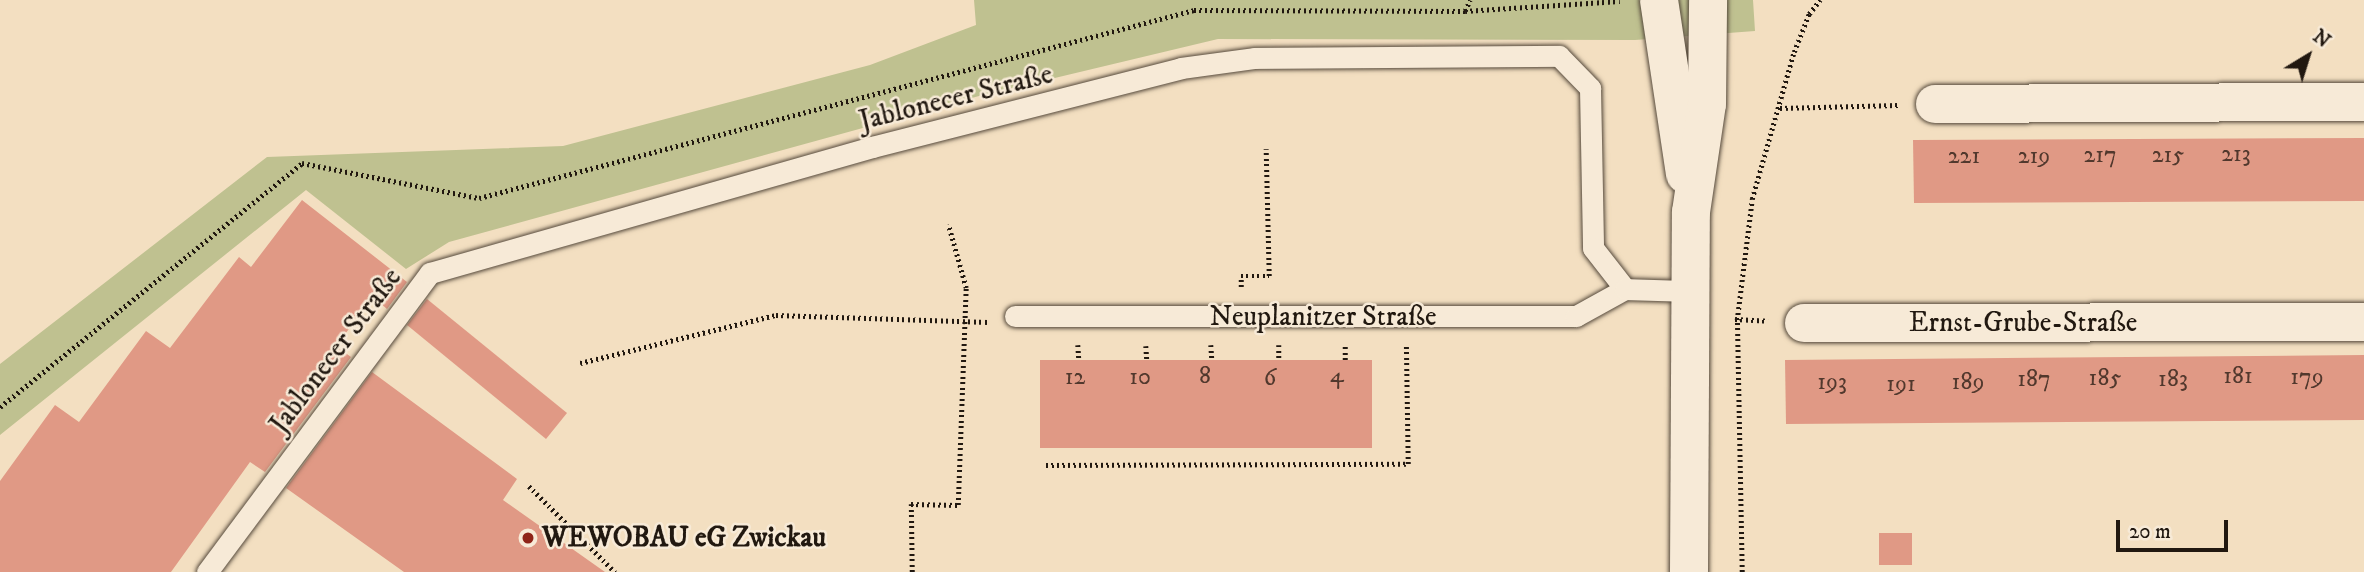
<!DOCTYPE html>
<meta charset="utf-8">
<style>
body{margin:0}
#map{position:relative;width:2364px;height:572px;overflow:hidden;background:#f3dfc1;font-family:"IM FELL DW Pica",serif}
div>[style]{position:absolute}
.green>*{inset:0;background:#bfc190}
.building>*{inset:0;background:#e09985}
.path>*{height:4.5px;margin-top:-2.25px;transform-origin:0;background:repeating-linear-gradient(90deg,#211810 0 2px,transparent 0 5.5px)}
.roads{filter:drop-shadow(0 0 2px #564a3c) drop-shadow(0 0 2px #564a3c)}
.service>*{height:21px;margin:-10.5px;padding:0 10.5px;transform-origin:10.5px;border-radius:10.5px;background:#f7ead7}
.minor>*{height:38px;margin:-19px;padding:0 19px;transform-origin:19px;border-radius:19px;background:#f7ead7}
.tertiary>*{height:38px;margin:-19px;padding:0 19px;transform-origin:19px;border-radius:19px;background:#f7ead7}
.dots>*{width:19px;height:19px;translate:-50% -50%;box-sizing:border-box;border:4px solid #f7ead7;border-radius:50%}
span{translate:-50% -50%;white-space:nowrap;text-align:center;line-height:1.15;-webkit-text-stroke:5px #f7ead7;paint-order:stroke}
.number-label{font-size:24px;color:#51382d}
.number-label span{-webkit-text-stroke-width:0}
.street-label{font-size:28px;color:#211810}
.poi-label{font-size:28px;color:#211810;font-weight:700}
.left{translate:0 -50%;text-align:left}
.north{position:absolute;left:2273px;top:21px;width:70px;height:70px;-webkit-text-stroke:5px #f7ead7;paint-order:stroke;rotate:38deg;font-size:19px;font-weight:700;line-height:28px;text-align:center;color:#211810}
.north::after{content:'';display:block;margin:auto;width:24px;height:32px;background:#211810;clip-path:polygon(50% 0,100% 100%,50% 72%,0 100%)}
.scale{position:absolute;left:2116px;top:520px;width:112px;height:32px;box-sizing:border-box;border:4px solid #211810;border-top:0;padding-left:9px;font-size:21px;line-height:24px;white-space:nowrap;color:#211810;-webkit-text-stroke:5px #f7ead7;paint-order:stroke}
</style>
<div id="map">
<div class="green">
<i style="clip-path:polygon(974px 0,1753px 0,1755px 31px,1635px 40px,1218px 39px,979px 96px,449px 242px,406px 269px,306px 190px,0 435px,0 364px,267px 157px,563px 146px,870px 65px,976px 25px)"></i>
</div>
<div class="building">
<i style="clip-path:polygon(2364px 138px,2364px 201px,1914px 203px,1913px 140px)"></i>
<i style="clip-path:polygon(302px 200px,407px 282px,387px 309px,373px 297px,336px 346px,351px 357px,265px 472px,250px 462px,171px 572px,0 572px,0 481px,55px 405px,79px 422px,146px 331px,170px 348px,239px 257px,251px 267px)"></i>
<i style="clip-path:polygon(427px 299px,567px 413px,546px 439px,407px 325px)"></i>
<i style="clip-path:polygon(2364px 355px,2364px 420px,1786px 424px,1785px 360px)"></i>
<i style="clip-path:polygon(1040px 360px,1372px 360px,1372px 448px,1040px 448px)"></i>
<i style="clip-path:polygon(372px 372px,517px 479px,503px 500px,605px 572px,404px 572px,286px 488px)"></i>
<i style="clip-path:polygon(1879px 533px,1912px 533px,1912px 565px,1879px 565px)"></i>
</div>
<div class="path">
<i style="left:1465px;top:11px;width:12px;rotate:-66deg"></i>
<i style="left:1780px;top:108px;width:118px;rotate:-1.5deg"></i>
<i style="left:1241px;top:287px;width:11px;rotate:-90deg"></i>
<i style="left:1241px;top:276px;width:28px"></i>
<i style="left:1269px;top:276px;width:127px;rotate:-91.4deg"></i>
<i style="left:1735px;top:319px;width:33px;rotate:3deg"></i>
<i style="left:1078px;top:345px;width:15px;rotate:86deg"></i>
<i style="left:1211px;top:345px;width:15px;rotate:86deg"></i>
<i style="left:1279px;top:345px;width:15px;rotate:90deg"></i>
<i style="left:1146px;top:346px;width:14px;rotate:86deg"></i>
<i style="left:1345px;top:360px;width:15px;rotate:-90deg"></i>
<i style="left:580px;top:363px;width:202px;rotate:-13.8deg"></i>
<i style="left:776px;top:315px;width:212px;rotate:1.9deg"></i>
<i style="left:0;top:407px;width:388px;rotate:-38.9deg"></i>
<i style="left:302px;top:163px;width:180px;rotate:11.2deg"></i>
<i style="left:479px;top:198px;width:739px;rotate:-14.73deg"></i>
<i style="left:1194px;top:10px;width:271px;rotate:0.2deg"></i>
<i style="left:1465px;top:11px;width:155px;rotate:-3.7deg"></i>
<i style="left:1046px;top:465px;width:362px;rotate:-0.2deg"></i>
<i style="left:1408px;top:464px;width:121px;rotate:-90.9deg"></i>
<i style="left:529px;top:486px;width:122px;rotate:45deg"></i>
<i style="left:912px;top:572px;width:68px;rotate:-90.8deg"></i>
<i style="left:911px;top:504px;width:47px;rotate:1.2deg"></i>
<i style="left:958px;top:505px;width:217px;rotate:-87.9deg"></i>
<i style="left:966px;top:288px;width:66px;rotate:-105.7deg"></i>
<i style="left:1742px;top:572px;width:252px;rotate:-91.1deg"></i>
<i style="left:1737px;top:320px;width:122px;rotate:-82.9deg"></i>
<i style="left:1752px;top:199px;width:153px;rotate:-74.1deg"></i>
<i style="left:1794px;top:52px;width:41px;rotate:-68.5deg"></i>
<i style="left:1809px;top:14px;width:18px;rotate:-52deg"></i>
</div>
<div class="roads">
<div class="service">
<i style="left:1015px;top:316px;width:561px"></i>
<i style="left:1576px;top:316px;width:56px;rotate:-28.9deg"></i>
<i style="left:207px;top:572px;width:373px;rotate:-53.3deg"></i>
<i style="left:430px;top:273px;width:460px;rotate:-15.9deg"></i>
<i style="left:872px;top:147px;width:319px;rotate:-14.3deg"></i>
<i style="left:1181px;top:68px;width:75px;rotate:-7.7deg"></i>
<i style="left:1255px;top:58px;width:304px;rotate:-0.4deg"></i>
<i style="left:1559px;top:56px;width:45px;rotate:45.9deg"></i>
<i style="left:1590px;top:88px;width:160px;rotate:88.9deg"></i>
<i style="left:1593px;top:248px;width:52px;rotate:52deg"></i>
<i style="left:1625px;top:289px;width:65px;rotate:1.8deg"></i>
</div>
<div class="minor">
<i style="left:1935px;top:104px;width:429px;rotate:-0.3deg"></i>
<i style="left:1804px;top:323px;width:560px;rotate:-0.1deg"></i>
</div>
<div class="tertiary">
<i style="left:1659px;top:0;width:176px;rotate:81.5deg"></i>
<i style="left:1689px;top:572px;width:360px;rotate:-89.7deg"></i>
<i style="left:1691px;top:212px;width:109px;rotate:-81.6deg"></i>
<i style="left:1707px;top:104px;width:104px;rotate:-89.4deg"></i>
</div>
</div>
<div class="dots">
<i style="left:528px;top:538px;background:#8f2418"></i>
</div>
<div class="number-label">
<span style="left:2236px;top:155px">213</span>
<span style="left:2100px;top:156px">217</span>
<span style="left:2168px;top:156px">215</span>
<span style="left:1964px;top:157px">221</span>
<span style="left:2034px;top:157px">219</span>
<span style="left:1337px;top:376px">4</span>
<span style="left:1205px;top:377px">8</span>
<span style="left:2238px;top:377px">181</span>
<span style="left:1075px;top:378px">12</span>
<span style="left:1140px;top:378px">10</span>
<span style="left:2307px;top:378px">179</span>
<span style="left:1270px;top:379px">6</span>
<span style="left:2105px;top:379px">185</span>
<span style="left:2034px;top:380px">187</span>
<span style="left:2173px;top:380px">183</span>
<span style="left:1832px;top:383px">193</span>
<span style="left:1968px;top:383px">189</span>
<span style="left:1901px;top:385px">191</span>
</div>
<div class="street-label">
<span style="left:956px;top:98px;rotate:-14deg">Jablonecer Straße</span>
<span style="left:1323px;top:317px">Neuplanitzer Straße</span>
<span style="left:2023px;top:323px">Ernst-Grube-Straße</span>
<span style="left:336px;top:351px;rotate:-53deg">Jablonecer Straße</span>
</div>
<div class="poi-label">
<span class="left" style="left:542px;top:538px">WEWOBAU eG Zwickau</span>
</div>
<div class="north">N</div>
<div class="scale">20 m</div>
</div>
